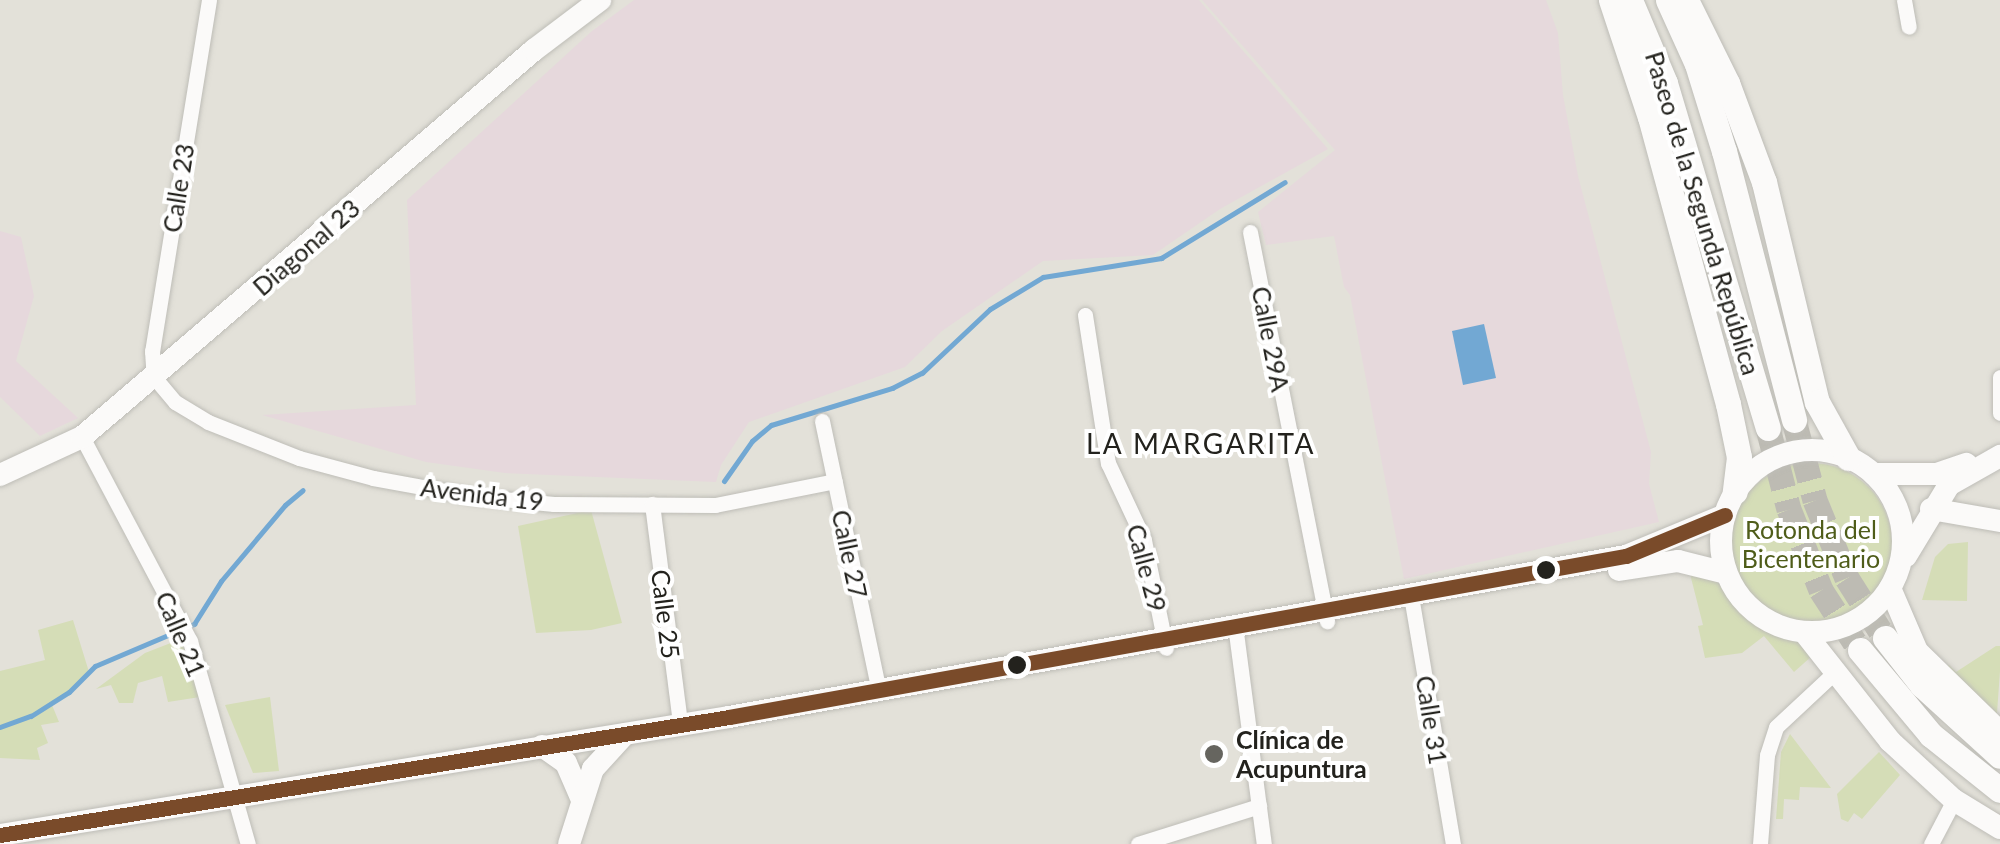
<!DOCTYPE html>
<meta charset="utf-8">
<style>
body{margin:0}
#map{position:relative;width:2000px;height:844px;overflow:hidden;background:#e3e1d9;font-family:Lato,sans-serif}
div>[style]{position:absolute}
.industrial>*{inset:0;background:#e6d8dc}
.education>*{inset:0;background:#e6d9dc}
.green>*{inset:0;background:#d5ddb7}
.round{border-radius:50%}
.water>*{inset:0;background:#72a8d3}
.stream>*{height:5px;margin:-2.5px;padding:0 2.5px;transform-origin:2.5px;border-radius:2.5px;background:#72a8d3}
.trunk-tunnel>*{height:25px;margin-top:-12.5px;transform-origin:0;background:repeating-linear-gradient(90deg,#bdbbb3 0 25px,transparent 0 37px)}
.roads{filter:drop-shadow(0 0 2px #bebdb7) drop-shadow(0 0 2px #bebdb7)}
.minor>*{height:15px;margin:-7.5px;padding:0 7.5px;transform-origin:7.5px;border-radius:7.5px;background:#fbfaf9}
.secondary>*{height:22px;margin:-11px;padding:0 11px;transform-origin:11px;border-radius:11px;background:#fbfaf9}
.secondary>.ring{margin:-11px;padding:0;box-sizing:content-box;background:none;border:22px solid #fbfaf9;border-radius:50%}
.trunk>*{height:25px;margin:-12.5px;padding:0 12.5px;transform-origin:12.5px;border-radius:12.5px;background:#fbfaf9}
.bus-1>*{height:15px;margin:-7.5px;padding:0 7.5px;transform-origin:7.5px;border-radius:7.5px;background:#7a4b2a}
.dots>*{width:28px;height:28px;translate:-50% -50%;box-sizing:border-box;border:5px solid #fff;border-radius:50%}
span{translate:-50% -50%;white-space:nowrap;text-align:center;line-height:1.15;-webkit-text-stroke:8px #fff;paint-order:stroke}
.street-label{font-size:25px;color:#23221d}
.park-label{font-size:25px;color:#4f5d1a}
.poi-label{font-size:25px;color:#23221d;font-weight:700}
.left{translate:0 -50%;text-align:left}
.neighbourhood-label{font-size:28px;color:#23221d;letter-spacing:2.5px}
</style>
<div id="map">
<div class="industrial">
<i style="clip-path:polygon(634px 0,1199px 0,1328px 149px,1220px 209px,1153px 255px,1043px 261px,942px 331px,905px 367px,749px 422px,721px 465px,716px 482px,505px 473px,426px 462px,262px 415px,416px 405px,407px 200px,592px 31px)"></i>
<i style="clip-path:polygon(0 231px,21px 237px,34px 296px,16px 361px,78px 418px,40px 436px,0 397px)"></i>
</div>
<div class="education">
<i style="clip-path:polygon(1202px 0,1546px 0,1558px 33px,1563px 95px,1578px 176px,1651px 452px,1649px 484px,1659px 522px,1404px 579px,1350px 295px,1344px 287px,1334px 236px,1266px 245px,1258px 212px,1335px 150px)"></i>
</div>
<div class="green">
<i class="round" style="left:1730px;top:463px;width:162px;height:162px"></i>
<i style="clip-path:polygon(591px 510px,622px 623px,591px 630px,536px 633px,518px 526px)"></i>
<i style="clip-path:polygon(1968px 542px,1967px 601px,1922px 600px,1935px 557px,1948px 544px)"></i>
<i style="clip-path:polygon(1688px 566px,1728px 583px,1731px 597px,1751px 621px,1798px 634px,1812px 656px,1794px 672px,1764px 636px,1742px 653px,1705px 658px,1698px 626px,1703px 625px)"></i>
<i style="clip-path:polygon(73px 620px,89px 672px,52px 705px,59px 722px,41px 725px,48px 743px,37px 748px,40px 760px,0 758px,0 671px,45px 660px,38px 630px)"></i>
<i style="clip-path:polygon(181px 639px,200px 697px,168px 702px,162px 676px,138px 683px,133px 703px,119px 703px,111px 685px,96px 689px,145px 653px)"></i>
<i style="clip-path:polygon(1996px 646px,2000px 646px,2000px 671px,1997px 713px,1991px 720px,1943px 670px,1949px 665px,1956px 672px)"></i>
<i style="clip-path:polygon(270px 697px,279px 771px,253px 773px,225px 705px)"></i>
<i style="clip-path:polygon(1790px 734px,1831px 788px,1800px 787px,1799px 800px,1784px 799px,1783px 819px,1776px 819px,1781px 752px)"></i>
<i style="clip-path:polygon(1879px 752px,1900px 775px,1862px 819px,1854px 813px,1848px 822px,1841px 819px,1837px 794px)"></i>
</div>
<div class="water">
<i style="clip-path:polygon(1484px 324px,1496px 378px,1463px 385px,1452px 331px)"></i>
</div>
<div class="stream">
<i style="left:724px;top:481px;width:49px;rotate:-55deg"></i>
<i style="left:752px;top:441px;width:25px;rotate:-40deg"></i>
<i style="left:771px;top:425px;width:127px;rotate:-17deg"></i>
<i style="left:892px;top:388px;width:34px;rotate:-27deg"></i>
<i style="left:922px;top:373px;width:93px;rotate:-43.3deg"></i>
<i style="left:990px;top:309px;width:62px;rotate:-31.1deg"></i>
<i style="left:1043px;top:277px;width:120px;rotate:-9.1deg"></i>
<i style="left:1161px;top:258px;width:145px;rotate:-31.5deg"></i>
<i style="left:0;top:727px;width:33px;rotate:-20deg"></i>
<i style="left:31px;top:716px;width:45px;rotate:-32.3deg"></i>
<i style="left:69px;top:692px;width:37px;rotate:-45deg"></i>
<i style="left:95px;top:666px;width:108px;rotate:-23deg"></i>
<i style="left:194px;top:624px;width:51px;rotate:-57.9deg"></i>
<i style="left:221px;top:581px;width:99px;rotate:-49.9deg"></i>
<i style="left:285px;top:505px;width:23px;rotate:-40deg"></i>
</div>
<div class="trunk-tunnel">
<i style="left:1794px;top:420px;width:83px;rotate:75.3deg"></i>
<i style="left:1815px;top:500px;width:84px;rotate:67.7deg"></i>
<i style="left:1847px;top:578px;width:71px;rotate:57.7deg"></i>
<i style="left:1768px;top:428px;width:84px;rotate:75.5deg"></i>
<i style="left:1789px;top:509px;width:87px;rotate:68.4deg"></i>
<i style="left:1821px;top:590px;width:72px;rotate:57deg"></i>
</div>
<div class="roads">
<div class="minor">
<i style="left:209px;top:0;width:356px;rotate:99.2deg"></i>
<i style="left:152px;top:351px;width:26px;rotate:86deg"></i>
<i style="left:154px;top:377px;width:33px;rotate:50deg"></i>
<i style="left:175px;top:402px;width:39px;rotate:31deg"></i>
<i style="left:208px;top:422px;width:98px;rotate:21.6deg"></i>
<i style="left:299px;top:458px;width:77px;rotate:15.1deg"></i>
<i style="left:373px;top:478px;width:101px;rotate:10.3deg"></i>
<i style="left:472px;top:496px;width:82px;rotate:5.6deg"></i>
<i style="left:554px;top:504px;width:161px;rotate:0.4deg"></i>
<i style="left:715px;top:505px;width:122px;rotate:-11.3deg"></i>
<i style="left:1904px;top:0;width:27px;rotate:80deg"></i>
<i style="left:1250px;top:232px;width:397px;rotate:78.8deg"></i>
<i style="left:1085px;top:315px;width:150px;rotate:81.2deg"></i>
<i style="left:1108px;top:463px;width:85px;rotate:64.9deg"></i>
<i style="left:1144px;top:540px;width:110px;rotate:78.5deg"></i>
<i style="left:2000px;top:377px;width:36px;rotate:90deg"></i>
<i style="left:822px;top:421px;width:272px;rotate:78.1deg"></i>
<i style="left:82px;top:437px;width:231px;rotate:62.1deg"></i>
<i style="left:190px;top:641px;width:211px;rotate:74.1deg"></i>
<i style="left:652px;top:504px;width:222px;rotate:82.7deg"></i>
<i style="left:1411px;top:596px;width:252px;rotate:80.4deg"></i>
<i style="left:1235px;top:625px;width:221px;rotate:82.5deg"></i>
<i style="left:1138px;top:844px;width:127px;rotate:-17.4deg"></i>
<i style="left:1760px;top:844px;width:89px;rotate:-85.5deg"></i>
<i style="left:1767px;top:755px;width:29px;rotate:-72deg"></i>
<i style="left:1776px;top:727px;width:79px;rotate:-43deg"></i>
<i style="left:1931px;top:844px;width:50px;rotate:-62.4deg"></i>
</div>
<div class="secondary">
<i class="ring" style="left:1721px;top:450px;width:160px;height:160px"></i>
<i style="left:1874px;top:474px;width:63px"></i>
<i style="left:1937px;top:474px;width:31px;rotate:-19deg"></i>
<i style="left:0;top:475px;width:90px;rotate:-24.9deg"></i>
<i style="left:82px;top:437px;width:595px;rotate:-40.57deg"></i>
<i style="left:534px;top:50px;width:83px;rotate:-37.1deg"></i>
<i style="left:1931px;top:509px;width:70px;rotate:9.9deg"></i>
<i style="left:1906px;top:556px;width:83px;rotate:-58.8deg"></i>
<i style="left:1949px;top:485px;width:59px;rotate:-29.6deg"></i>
<i style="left:1619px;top:570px;width:60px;rotate:-8.7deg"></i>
<i style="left:1678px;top:561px;width:49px;rotate:14deg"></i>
<i style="left:1890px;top:588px;width:69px;rotate:66.8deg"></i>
<i style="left:1917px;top:651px;width:116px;rotate:44.3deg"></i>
<i style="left:1804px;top:632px;width:139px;rotate:51.7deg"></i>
<i style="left:1890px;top:741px;width:87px;rotate:42.7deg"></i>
<i style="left:1954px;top:800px;width:54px;rotate:31.3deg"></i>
<i style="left:542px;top:746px;width:29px;rotate:35deg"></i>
<i style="left:566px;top:763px;width:40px;rotate:66.6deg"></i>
<i style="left:0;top:835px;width:738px;rotate:-9.19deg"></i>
<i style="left:729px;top:717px;width:911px;rotate:-10.18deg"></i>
<i style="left:1626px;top:556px;width:107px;rotate:-22.5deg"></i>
<i style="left:569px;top:844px;width:79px;rotate:-72.3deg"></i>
<i style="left:593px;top:769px;width:47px;rotate:-47.6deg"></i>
</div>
<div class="trunk">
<i style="left:1611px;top:0;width:123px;rotate:71.6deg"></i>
<i style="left:1650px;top:117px;width:297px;rotate:74.8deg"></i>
<i style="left:1728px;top:404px;width:54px;rotate:78.3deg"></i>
<i style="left:1739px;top:457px;width:35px;rotate:97deg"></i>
<i style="left:1630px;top:0;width:90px;rotate:67.1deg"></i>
<i style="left:1665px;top:83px;width:360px;rotate:73.4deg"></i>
<i style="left:1668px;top:0;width:70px;rotate:65.6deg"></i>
<i style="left:1697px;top:64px;width:91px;rotate:72.8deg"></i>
<i style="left:1724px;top:151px;width:278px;rotate:75.4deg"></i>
<i style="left:1686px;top:0;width:93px;rotate:63.7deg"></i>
<i style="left:1727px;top:83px;width:106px;rotate:69.5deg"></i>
<i style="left:1764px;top:182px;width:226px;rotate:76.5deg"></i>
<i style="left:1817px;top:402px;width:64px;rotate:61deg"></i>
<i style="left:1885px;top:638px;width:60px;rotate:51.8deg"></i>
<i style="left:1922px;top:685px;width:105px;rotate:42.3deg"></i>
<i style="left:1860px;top:650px;width:111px;rotate:50.1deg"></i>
<i style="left:1931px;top:735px;width:88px;rotate:38.6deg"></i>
</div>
</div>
<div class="bus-1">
<i style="left:0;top:835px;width:738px;rotate:-9.19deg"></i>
<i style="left:729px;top:717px;width:911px;rotate:-10.18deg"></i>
<i style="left:1626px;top:556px;width:107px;rotate:-22.5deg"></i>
</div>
<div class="dots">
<i style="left:1546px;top:570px;background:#23221d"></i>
<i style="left:1017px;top:665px;background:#23221d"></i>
<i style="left:1214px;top:754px;background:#66655f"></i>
</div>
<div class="street-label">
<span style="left:178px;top:188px;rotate:-81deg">Calle 23</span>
<span style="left:1703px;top:213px;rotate:73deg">Paseo de la Segunda República</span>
<span style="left:306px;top:247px;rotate:-41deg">Diagonal 23</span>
<span style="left:1271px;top:339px;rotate:79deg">Calle 29A</span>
<span style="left:482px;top:494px;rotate:7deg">Avenida 19</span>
<span style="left:850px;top:554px;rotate:78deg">Calle 27</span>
<span style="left:1147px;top:568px;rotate:75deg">Calle 29</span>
<span style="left:666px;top:614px;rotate:83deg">Calle 25</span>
<span style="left:181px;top:634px;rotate:67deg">Calle 21</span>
<span style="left:1432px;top:720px;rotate:81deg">Calle 31</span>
</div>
<div class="park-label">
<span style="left:1811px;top:544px">Rotonda del<br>Bicentenario</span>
</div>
<div class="poi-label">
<span class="left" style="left:1236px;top:754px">Clínica de<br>Acupuntura</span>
</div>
<div class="neighbourhood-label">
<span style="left:1201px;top:443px">LA MARGARITA</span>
</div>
</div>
